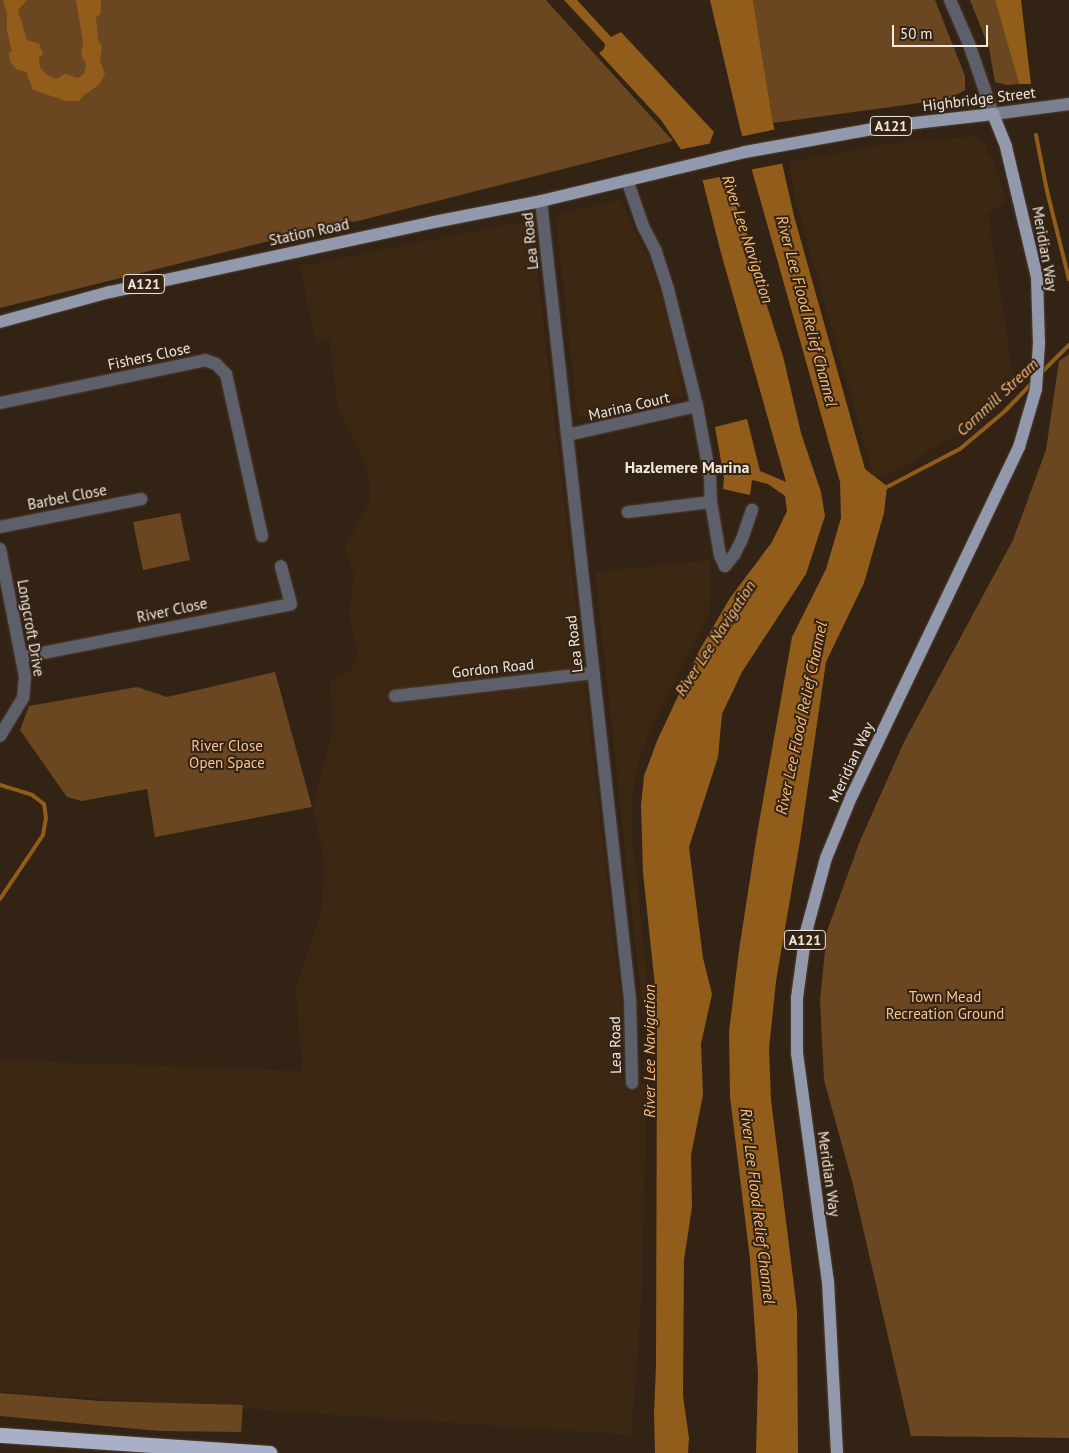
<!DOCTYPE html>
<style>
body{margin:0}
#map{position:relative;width:1069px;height:1453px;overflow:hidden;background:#332314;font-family:"PT Sans",sans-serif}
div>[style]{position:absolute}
.built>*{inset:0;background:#3c2712}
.green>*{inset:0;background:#6a4720}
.water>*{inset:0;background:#925c1b}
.pier>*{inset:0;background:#332314}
.stream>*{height:4px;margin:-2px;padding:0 2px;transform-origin:2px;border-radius:2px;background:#925c1b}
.roads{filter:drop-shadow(0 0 1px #4e3f30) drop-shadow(0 0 1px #4e3f30)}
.minor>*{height:12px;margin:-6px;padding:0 6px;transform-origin:6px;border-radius:6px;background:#5d606a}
.secondary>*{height:12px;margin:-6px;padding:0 6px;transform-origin:6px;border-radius:6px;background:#7b8090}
.primary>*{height:12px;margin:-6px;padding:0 6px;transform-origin:6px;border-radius:6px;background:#9399ad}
.motorway>*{height:15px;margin:-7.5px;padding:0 7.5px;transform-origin:7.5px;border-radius:7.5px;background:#a8afc7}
span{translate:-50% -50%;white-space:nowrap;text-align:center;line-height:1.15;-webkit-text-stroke:4px #332314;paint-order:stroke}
.shield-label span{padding:1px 4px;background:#332314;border:1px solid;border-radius:4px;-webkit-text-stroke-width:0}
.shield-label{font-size:14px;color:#f2e8de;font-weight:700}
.street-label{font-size:15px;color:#f2e8de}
.park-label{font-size:15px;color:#f5c698}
.water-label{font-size:16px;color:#fbbd7e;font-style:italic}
.neighbourhood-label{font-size:16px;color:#f2e8de;font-weight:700}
.scale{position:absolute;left:892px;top:25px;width:96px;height:22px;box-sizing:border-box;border:2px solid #f2e8de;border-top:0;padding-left:6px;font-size:15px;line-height:18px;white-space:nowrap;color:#f2e8de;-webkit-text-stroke:4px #332314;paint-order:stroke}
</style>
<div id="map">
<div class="built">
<i style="clip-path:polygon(976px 136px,985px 143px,988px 155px,992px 155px,1006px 200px,988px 215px,1014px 383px,958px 433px,902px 468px,882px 476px,874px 477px,797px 206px,789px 162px,884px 144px)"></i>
<i style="clip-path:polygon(620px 199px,648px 257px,667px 315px,684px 396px,578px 418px,556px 219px,559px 214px)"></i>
<i style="clip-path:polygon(532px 220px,624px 1026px,625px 1050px,621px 1082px,646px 1082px,642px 1293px,631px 1435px,0 1392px,0 1060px,303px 1071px,296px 988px,322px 909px,325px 862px,312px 807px,333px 731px,331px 683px,333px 679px,350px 671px,355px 664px,358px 654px,349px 612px,354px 576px,345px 546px,370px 502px,368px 470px,338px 408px,330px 340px,316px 343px,300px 266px)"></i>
<i style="clip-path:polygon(711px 560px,709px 614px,649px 732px,638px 764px,633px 788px,632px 835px,649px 1001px,649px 1015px,643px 1014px,595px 572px)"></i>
</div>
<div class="green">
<i style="clip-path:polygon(0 0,546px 0,673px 141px,354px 222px,350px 221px,0 308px)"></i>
<i style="clip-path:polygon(753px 0,935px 0,965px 76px,965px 90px,949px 99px,773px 123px)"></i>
<i style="clip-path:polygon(970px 0,995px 0,1019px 84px,1007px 85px,995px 82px,989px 48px)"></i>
<i style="clip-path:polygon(1069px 354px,1069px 1438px,911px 1436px,853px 1185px,824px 1080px,820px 1000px,827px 931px,860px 841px,904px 742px,1013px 540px,1046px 450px,1059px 361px)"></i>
<i style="clip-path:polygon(180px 513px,190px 560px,143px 570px,133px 522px)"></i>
<i style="clip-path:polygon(275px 672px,312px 807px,155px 837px,147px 789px,82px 801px,67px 797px,20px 730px,29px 706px,137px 687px,167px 697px)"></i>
<i style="clip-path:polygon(0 1393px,101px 1401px,243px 1405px,241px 1432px,159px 1431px,0 1416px)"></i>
</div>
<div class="water">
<i style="clip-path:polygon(3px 0,27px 0,18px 10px,27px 40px,39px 44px,43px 53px,42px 56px,39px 56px,40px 67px,46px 74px,56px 79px,65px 74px,78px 78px,84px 74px,86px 64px,81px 54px,83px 43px,76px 0,101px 0,101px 11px,99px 16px,97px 15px,96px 17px,98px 39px,102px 47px,100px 61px,105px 74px,99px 85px,84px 95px,79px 101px,66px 101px,33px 90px,26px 72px,16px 69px,10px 61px,9px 52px,12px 52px,7px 31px,7px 14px)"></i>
<i style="clip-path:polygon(564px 0,577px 0,611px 37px,621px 32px,714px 132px,710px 142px,748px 236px,754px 265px,783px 356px,801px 433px,821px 492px,825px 516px,806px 574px,742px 672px,722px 714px,718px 757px,689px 847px,703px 958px,712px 994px,701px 1044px,703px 1095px,691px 1155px,692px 1207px,684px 1260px,683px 1396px,689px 1438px,688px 1453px,655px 1453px,654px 1414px,656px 1365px,657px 1036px,655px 986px,643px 873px,641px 805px,644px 776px,657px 741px,699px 651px,730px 598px,772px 542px,787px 511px,785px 496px,768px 484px,752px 480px,750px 495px,723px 489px,724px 478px,715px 427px,747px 419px,760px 471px,786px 482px,721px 253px,703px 182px,661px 120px,599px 53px,604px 49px,605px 44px)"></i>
<i style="clip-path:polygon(710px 0,753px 0,773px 123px,794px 216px,865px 469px,887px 486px,884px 513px,864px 583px,826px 662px,800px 841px,776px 981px,769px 1049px,771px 1100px,797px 1310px,798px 1453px,756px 1453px,758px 1374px,750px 1259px,730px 1097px,729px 1032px,739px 950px,757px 834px,792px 637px,826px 569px,841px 518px,840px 482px,740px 128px)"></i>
<i style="clip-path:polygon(995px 0,1021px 0,1031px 84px,1019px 84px)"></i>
</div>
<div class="pier">
<i style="clip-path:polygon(777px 129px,785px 163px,749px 170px,739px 137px)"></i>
<i style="clip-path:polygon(712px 143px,725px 176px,699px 181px,678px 150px)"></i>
</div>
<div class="stream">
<i style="left:1036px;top:135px;width:57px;rotate:78.9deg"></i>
<i style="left:1047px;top:191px;width:91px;rotate:76deg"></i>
<i style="left:1041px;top:373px;width:40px;rotate:-45deg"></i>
<i style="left:883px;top:489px;width:87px;rotate:-27.5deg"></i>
<i style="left:960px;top:449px;width:59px;rotate:-40.2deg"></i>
<i style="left:1005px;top:411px;width:40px;rotate:-46deg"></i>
<i style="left:0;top:785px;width:34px;rotate:17deg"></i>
<i style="left:32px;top:795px;width:15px;rotate:37deg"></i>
<i style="left:44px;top:804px;width:14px;rotate:82deg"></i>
<i style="left:46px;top:818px;width:17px;rotate:100deg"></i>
<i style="left:43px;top:835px;width:77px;rotate:123.9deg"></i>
</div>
<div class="roads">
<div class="minor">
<i style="left:950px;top:0;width:48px;rotate:66.6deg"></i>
<i style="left:969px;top:44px;width:74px;rotate:71.1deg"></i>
<i style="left:627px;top:180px;width:49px;rotate:70.8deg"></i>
<i style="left:643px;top:226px;width:29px;rotate:63deg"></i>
<i style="left:656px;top:252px;width:39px;rotate:72deg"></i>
<i style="left:668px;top:289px;width:121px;rotate:76.1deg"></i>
<i style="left:697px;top:406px;width:72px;rotate:79.6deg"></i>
<i style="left:710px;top:477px;width:25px;rotate:88deg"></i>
<i style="left:711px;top:502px;width:84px;rotate:173.1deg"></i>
<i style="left:541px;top:201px;width:803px;rotate:83.64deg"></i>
<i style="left:630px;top:999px;width:84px;rotate:88.6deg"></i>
<i style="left:0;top:403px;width:209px;rotate:-11.8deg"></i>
<i style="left:205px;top:360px;width:12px;rotate:20deg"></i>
<i style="left:216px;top:364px;width:14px;rotate:45deg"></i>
<i style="left:226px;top:374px;width:166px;rotate:77.5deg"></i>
<i style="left:567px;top:435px;width:133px;rotate:-12.6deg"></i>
<i style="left:711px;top:502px;width:54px;rotate:80.4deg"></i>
<i style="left:720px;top:555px;width:12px;rotate:66deg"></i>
<i style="left:725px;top:566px;width:14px;rotate:-51deg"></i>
<i style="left:734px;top:555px;width:18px;rotate:-63deg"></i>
<i style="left:742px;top:539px;width:31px;rotate:-71deg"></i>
<i style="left:0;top:527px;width:144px;rotate:-11.2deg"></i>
<i style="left:0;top:549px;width:130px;rotate:78.9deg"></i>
<i style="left:25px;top:677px;width:21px;rotate:95deg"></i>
<i style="left:23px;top:698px;width:44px;rotate:121.2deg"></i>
<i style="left:22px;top:657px;width:274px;rotate:-11.1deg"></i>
<i style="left:291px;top:604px;width:39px;rotate:-105deg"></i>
<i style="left:395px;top:696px;width:200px;rotate:-6.6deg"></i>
</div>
<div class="secondary">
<i style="left:993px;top:114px;width:77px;rotate:-7.5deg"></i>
</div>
<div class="primary">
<i style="left:0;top:322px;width:114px;rotate:-15.3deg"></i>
<i style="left:110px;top:292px;width:331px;rotate:-12.2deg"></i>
<i style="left:434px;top:222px;width:109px;rotate:-11.1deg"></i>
<i style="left:541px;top:201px;width:210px;rotate:-13.5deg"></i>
<i style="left:745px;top:152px;width:146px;rotate:-10.2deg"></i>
<i style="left:889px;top:126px;width:105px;rotate:-6.6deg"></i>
<i style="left:993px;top:114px;width:35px;rotate:68deg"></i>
<i style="left:1006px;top:147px;width:134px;rotate:76.6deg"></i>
<i style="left:1037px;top:277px;width:66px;rotate:88.3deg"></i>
<i style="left:1039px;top:343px;width:46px;rotate:93.7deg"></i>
<i style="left:1036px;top:389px;width:60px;rotate:106.3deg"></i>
<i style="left:1019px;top:447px;width:386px;rotate:115.6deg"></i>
<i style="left:852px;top:795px;width:68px;rotate:112.4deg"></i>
<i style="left:826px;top:858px;width:77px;rotate:105.1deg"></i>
<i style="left:806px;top:932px;width:67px;rotate:97.8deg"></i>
<i style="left:797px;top:998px;width:55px;rotate:90deg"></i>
<i style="left:797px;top:1053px;width:230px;rotate:82.3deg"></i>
<i style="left:828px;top:1281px;width:172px;rotate:87deg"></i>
</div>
<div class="motorway">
<i style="left:0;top:1435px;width:270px;rotate:3.8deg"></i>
</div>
</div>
<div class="shield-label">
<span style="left:891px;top:126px">A121</span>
<span style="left:144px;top:284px">A121</span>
<span style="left:805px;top:940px">A121</span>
</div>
<div class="street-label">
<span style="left:979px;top:99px;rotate:-7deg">Highbridge Street</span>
<span style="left:309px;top:232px;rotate:-12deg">Station Road</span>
<span style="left:530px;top:241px;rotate:-96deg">Lea Road</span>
<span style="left:1045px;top:249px;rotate:80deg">Meridian Way</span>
<span style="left:149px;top:356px;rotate:-12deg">Fishers Close</span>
<span style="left:629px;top:406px;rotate:-13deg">Marina Court</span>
<span style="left:67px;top:497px;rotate:-11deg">Barbel Close</span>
<span style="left:172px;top:610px;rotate:-12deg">River Close</span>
<span style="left:31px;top:628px;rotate:80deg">Longcroft Drive</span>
<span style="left:574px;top:644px;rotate:-97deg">Lea Road</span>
<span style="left:493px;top:668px;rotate:-6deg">Gordon Road</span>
<span style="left:851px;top:762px;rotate:-65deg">Meridian Way</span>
<span style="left:615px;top:1045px;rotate:-91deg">Lea Road</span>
<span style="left:829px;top:1174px;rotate:82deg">Meridian Way</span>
</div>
<div class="park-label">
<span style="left:227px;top:754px">River Close<br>Open Space</span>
<span style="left:945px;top:1005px">Town Mead<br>Recreation Ground</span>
</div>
<div class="water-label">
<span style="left:748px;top:239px;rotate:72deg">River Lee Navigation</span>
<span style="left:807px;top:311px;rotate:75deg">River Lee Flood Relief Channel</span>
<span style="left:997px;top:397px;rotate:-43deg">Cornmill Stream</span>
<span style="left:715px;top:638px;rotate:-57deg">River Lee Navigation</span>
<span style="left:801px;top:718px;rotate:-78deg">River Lee Flood Relief Channel</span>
<span style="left:649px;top:1051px;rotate:-90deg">River Lee Navigation</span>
<span style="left:758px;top:1206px;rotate:83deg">River Lee Flood Relief Channel</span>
</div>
<div class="neighbourhood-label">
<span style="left:687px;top:467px">Hazlemere Marina</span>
</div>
<div class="scale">50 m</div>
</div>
